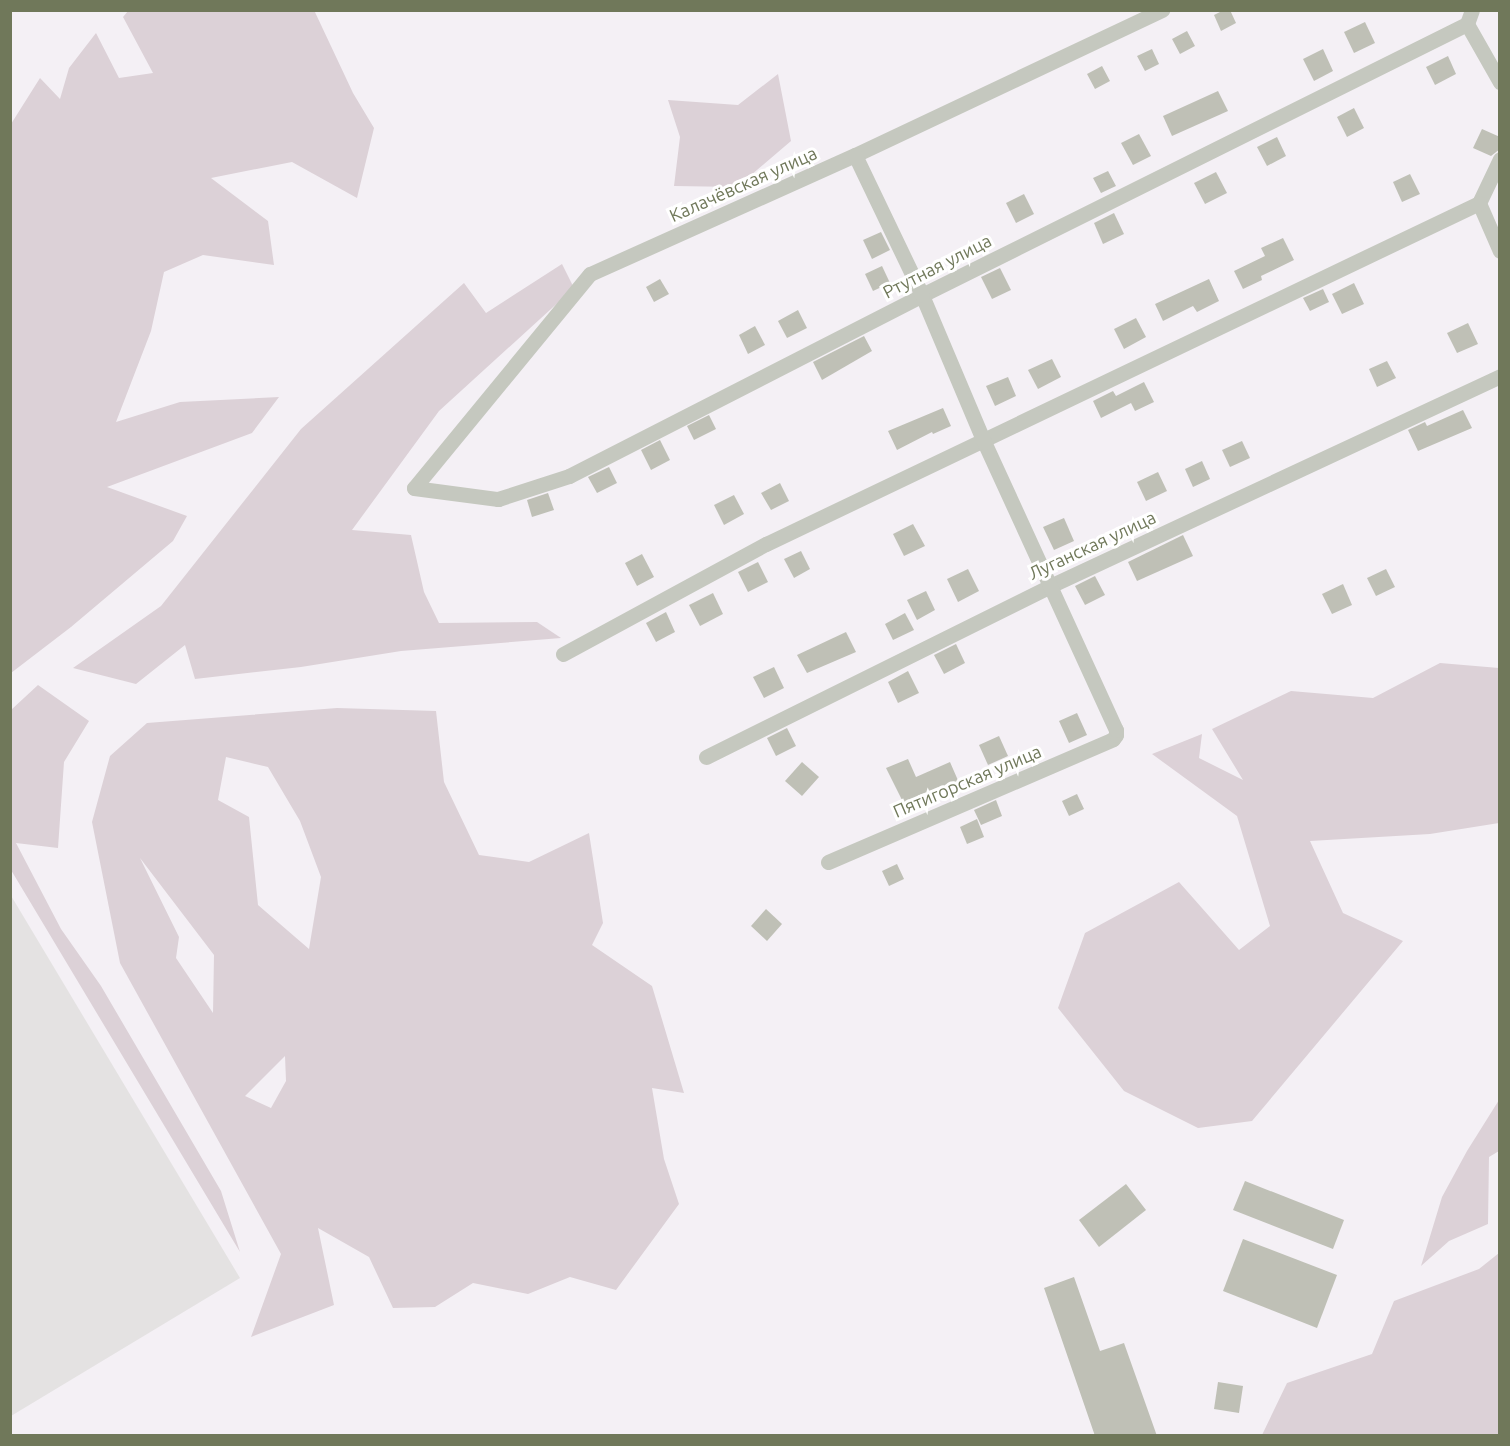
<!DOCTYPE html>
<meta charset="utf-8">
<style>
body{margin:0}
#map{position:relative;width:1510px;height:1446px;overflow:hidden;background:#f4f0f5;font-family:Ubuntu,sans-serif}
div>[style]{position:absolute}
.built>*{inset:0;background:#e4e2e2}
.green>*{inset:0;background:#dcd1d7}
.building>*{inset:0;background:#bfc0b6}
.minor>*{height:15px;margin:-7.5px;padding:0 7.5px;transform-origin:7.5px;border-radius:7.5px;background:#c5c8bf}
span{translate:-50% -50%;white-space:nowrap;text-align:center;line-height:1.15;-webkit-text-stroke:6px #fff;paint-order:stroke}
.street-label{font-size:18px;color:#70785a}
.frame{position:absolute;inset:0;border:12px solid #70785a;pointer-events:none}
</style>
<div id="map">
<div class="built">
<i style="clip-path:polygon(10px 894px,240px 1278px,11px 1416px,10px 1416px)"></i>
</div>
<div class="green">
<i style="clip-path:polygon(314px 10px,353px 93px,374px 128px,357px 198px,292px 162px,211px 178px,268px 221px,274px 265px,203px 255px,164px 272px,151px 331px,116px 422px,180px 402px,279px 397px,252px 433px,107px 487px,187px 516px,173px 541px,71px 627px,11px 673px,11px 124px,40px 78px,60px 99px,69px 68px,96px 33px,119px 78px,153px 73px,123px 17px,128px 11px)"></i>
<i style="clip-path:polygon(778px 74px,791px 141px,737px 187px,674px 186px,680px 137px,668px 100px,738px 105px)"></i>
<i style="clip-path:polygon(562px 264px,574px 288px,439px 411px,352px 530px,411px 535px,424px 592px,439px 623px,537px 622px,561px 638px,401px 651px,301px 667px,195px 679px,185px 645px,136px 684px,73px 668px,161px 606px,301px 429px,464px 283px,486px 313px)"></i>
<i style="clip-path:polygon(1440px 663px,1499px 668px,1499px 823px,1430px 834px,1310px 841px,1343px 913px,1403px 941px,1252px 1121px,1198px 1128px,1124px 1091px,1058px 1008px,1085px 933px,1179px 882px,1239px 950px,1270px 926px,1237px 816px,1152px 754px,1202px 734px,1199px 758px,1243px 780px,1212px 729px,1291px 691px,1373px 698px)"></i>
<i style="clip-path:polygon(38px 685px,89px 721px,64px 762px,58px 848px,16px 843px,61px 929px,101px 986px,221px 1191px,240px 1252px,11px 870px,11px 710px)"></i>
<i style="clip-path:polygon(evenodd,337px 708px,436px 711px,444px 782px,479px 855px,529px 862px,589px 833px,603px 923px,592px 945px,652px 986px,684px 1093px,652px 1088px,664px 1159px,679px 1204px,616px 1290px,570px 1277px,528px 1294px,473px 1283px,435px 1307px,393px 1308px,369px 1257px,318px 1228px,334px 1305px,251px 1337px,281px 1254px,120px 963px,92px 822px,110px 756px,147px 723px,337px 708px,226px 757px,268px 767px,300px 821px,321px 877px,309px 949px,258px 905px,249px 817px,218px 800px,226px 757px,337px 708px,140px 858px,214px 955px,213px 1013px,176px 958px,179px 937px,140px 858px,337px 708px,285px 1056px,286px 1081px,271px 1108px,245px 1096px,285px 1056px)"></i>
<i style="clip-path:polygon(1499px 1100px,1499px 1151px,1489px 1157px,1488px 1224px,1449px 1241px,1421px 1266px,1442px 1197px,1467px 1151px)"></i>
<i style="clip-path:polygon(1499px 1253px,1499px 1435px,1262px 1435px,1287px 1383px,1372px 1354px,1394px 1301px,1479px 1269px)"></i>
</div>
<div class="building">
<i style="clip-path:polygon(1224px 10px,1230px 10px,1236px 23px,1221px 31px,1214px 15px)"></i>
<i style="clip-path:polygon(1365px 22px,1375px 43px,1354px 53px,1344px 32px)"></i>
<i style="clip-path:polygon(1187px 31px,1195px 46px,1180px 54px,1172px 39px)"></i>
<i style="clip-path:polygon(1152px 49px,1159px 64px,1145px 71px,1137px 56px)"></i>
<i style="clip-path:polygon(1323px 49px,1333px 71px,1314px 81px,1303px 59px)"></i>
<i style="clip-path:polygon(1448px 56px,1456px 74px,1435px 85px,1426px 67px)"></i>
<i style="clip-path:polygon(1102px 66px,1110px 81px,1095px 89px,1087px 74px)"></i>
<i style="clip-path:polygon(1218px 91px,1228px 111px,1172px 136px,1163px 116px)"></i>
<i style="clip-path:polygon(1354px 108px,1364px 128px,1347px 137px,1337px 117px)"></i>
<i style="clip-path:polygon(1482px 129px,1500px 137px,1500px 149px,1491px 156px,1473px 148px)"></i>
<i style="clip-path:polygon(1139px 134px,1151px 156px,1133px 165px,1121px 143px)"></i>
<i style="clip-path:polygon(1277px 137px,1286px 156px,1267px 166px,1257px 147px)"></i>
<i style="clip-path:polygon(1108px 171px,1116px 186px,1101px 193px,1093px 178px)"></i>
<i style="clip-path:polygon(1216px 172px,1227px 193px,1205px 204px,1194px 183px)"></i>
<i style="clip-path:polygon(1410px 174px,1420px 194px,1402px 202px,1393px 182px)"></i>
<i style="clip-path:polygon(1024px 194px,1034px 214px,1016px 223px,1006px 203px)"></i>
<i style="clip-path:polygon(1114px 213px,1124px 234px,1103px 244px,1094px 223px)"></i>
<i style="clip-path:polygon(881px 232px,890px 250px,872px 259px,863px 240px)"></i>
<i style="clip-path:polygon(1283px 238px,1294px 260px,1261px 276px,1262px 280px,1243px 289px,1234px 271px,1265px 256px,1261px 248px)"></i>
<i style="clip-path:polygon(882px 266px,890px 283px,873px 291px,865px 274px)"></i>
<i style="clip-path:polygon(1000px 268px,1011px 290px,992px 299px,981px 277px)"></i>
<i style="clip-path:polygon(660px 279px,669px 294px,654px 302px,646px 287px)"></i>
<i style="clip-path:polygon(1209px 279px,1219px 301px,1197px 312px,1193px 306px,1163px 321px,1155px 304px)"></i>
<i style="clip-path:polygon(1354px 283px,1364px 304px,1342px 314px,1332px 294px)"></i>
<i style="clip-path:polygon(1323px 289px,1329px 302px,1310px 311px,1303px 298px)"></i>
<i style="clip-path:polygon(798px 310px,807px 328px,787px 338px,778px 321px)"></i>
<i style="clip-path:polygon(1136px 318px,1146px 337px,1124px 349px,1114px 329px)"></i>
<i style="clip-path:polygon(1468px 323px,1478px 344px,1457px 353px,1447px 333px)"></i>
<i style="clip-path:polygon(755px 326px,765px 345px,748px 354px,739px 335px)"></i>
<i style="clip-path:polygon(864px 336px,872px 351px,822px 380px,813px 362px)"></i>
<i style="clip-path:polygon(1052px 359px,1061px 377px,1038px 389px,1028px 370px)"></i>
<i style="clip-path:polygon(1387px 361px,1396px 378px,1377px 387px,1369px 369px)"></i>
<i style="clip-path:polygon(1008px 377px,1016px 396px,995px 406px,986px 386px)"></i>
<i style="clip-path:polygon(1144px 382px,1154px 402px,1135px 411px,1131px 403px,1101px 418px,1093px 401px,1113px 391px,1116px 396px)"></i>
<i style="clip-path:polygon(943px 408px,951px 426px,933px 434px,932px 432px,897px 450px,888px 431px)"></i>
<i style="clip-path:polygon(1463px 410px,1472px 428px,1418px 451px,1408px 430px,1425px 422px,1427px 426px)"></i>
<i style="clip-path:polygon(709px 415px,716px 429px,694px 440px,687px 426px)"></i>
<i style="clip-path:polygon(660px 440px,670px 460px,651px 470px,641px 450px)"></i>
<i style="clip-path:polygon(1242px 441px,1250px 458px,1230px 467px,1222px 450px)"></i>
<i style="clip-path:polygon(1202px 461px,1210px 479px,1193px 487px,1185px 469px)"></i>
<i style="clip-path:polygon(609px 467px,617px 483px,597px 493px,588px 477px)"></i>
<i style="clip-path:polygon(1158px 472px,1167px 491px,1146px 501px,1137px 482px)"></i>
<i style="clip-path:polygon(780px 483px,789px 501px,771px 510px,761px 493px)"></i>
<i style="clip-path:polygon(548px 493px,554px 510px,532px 517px,527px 500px)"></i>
<i style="clip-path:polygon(734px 495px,744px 514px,724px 525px,714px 505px)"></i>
<i style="clip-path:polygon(1064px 518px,1074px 541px,1054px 550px,1043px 527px)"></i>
<i style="clip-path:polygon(913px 524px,925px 546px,904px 556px,893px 534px)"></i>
<i style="clip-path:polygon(1183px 535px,1193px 556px,1137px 581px,1128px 562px)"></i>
<i style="clip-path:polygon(801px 551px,810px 569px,794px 578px,784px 559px)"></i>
<i style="clip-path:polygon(642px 554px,654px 577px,637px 586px,625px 563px)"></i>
<i style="clip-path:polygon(758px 562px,768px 582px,748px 592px,738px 572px)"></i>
<i style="clip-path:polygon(968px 569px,979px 591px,958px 602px,947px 579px)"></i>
<i style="clip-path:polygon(1386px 569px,1395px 587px,1376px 596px,1367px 578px)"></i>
<i style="clip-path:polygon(1095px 576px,1105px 595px,1085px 605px,1075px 586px)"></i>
<i style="clip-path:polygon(1343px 584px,1352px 605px,1332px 614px,1322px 594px)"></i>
<i style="clip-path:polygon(926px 591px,935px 610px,917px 620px,907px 600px)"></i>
<i style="clip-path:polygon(713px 593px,723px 614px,700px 626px,689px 605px)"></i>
<i style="clip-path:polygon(666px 612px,675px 632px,656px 642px,646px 623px)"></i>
<i style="clip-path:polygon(905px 613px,914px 630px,893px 640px,885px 624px)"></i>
<i style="clip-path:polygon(846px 632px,856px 652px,807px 673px,797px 655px)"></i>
<i style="clip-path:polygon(956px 644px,965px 663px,944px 674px,934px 655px)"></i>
<i style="clip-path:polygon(774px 667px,784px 688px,764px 698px,753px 677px)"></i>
<i style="clip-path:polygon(908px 671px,919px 693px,898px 703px,888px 682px)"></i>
<i style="clip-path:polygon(1077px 713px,1087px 735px,1069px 743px,1059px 721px)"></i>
<i style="clip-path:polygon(787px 728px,796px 746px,776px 756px,767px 738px)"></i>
<i style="clip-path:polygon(999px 736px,1008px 756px,988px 765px,979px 745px)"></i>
<i style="clip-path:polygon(908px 759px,916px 777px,950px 762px,960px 785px,926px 800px,928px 805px,909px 814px,886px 768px)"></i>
<i style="clip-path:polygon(802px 762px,819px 777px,802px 796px,785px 781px)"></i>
<i style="clip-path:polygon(1077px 794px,1084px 809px,1069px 816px,1062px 801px)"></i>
<i style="clip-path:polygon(996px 800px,1002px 816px,981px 825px,974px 810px)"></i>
<i style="clip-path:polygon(977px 819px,984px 837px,967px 844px,960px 827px)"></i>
<i style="clip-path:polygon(897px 864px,904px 879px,889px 886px,882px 871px)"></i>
<i style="clip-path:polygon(766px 909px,782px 924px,767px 941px,751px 926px)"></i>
<i style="clip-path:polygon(1245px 1181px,1344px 1220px,1333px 1249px,1233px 1210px)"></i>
<i style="clip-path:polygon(1126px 1184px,1146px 1210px,1099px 1247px,1079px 1220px)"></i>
<i style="clip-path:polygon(1243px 1239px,1337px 1275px,1317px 1328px,1223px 1291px)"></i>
<i style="clip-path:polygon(1074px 1277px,1100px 1351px,1124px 1343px,1157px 1436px,1095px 1436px,1044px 1288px)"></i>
<i style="clip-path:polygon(1218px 1382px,1243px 1386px,1239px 1413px,1214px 1409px)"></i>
</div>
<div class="minor">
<i style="left:1472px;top:10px;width:15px;rotate:110deg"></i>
<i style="left:1467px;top:24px;width:67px;rotate:60.4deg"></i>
<i style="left:1500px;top:159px;width:49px;rotate:115.5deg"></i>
<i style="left:1479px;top:203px;width:52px;rotate:66.4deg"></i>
<i style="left:414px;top:488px;width:85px;rotate:7.5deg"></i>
<i style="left:498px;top:499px;width:75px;rotate:-17.9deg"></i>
<i style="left:569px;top:476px;width:397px;rotate:-27.1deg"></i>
<i style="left:922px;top:295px;width:609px;rotate:-26.44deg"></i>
<i style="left:414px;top:488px;width:277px;rotate:-50.6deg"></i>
<i style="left:590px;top:274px;width:290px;rotate:-24.2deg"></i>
<i style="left:855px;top:155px;width:340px;rotate:-25.3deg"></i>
<i style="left:563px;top:654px;width:231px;rotate:-28.5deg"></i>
<i style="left:766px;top:544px;width:790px;rotate:-25.56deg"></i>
<i style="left:706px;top:757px;width:384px;rotate:-26.4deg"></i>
<i style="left:1050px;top:586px;width:497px;rotate:-25deg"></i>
<i style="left:828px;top:862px;width:310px;rotate:-23.3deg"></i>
<i style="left:1113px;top:739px;width:5px;rotate:-53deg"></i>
<i style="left:1116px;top:735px;width:5px;rotate:-90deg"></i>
<i style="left:1116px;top:730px;width:317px;rotate:-114.6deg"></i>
<i style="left:984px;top:442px;width:160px;rotate:-112.9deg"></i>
<i style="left:922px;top:295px;width:155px;rotate:-115.6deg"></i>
</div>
<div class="street-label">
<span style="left:743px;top:184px;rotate:-24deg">Калачёвская улица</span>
<span style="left:937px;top:266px;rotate:-27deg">Ртутная улица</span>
<span style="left:1092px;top:545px;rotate:-25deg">Луганская улица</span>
<span style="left:967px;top:781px;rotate:-23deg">Пятигорская улица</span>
</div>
<div class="frame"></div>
</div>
